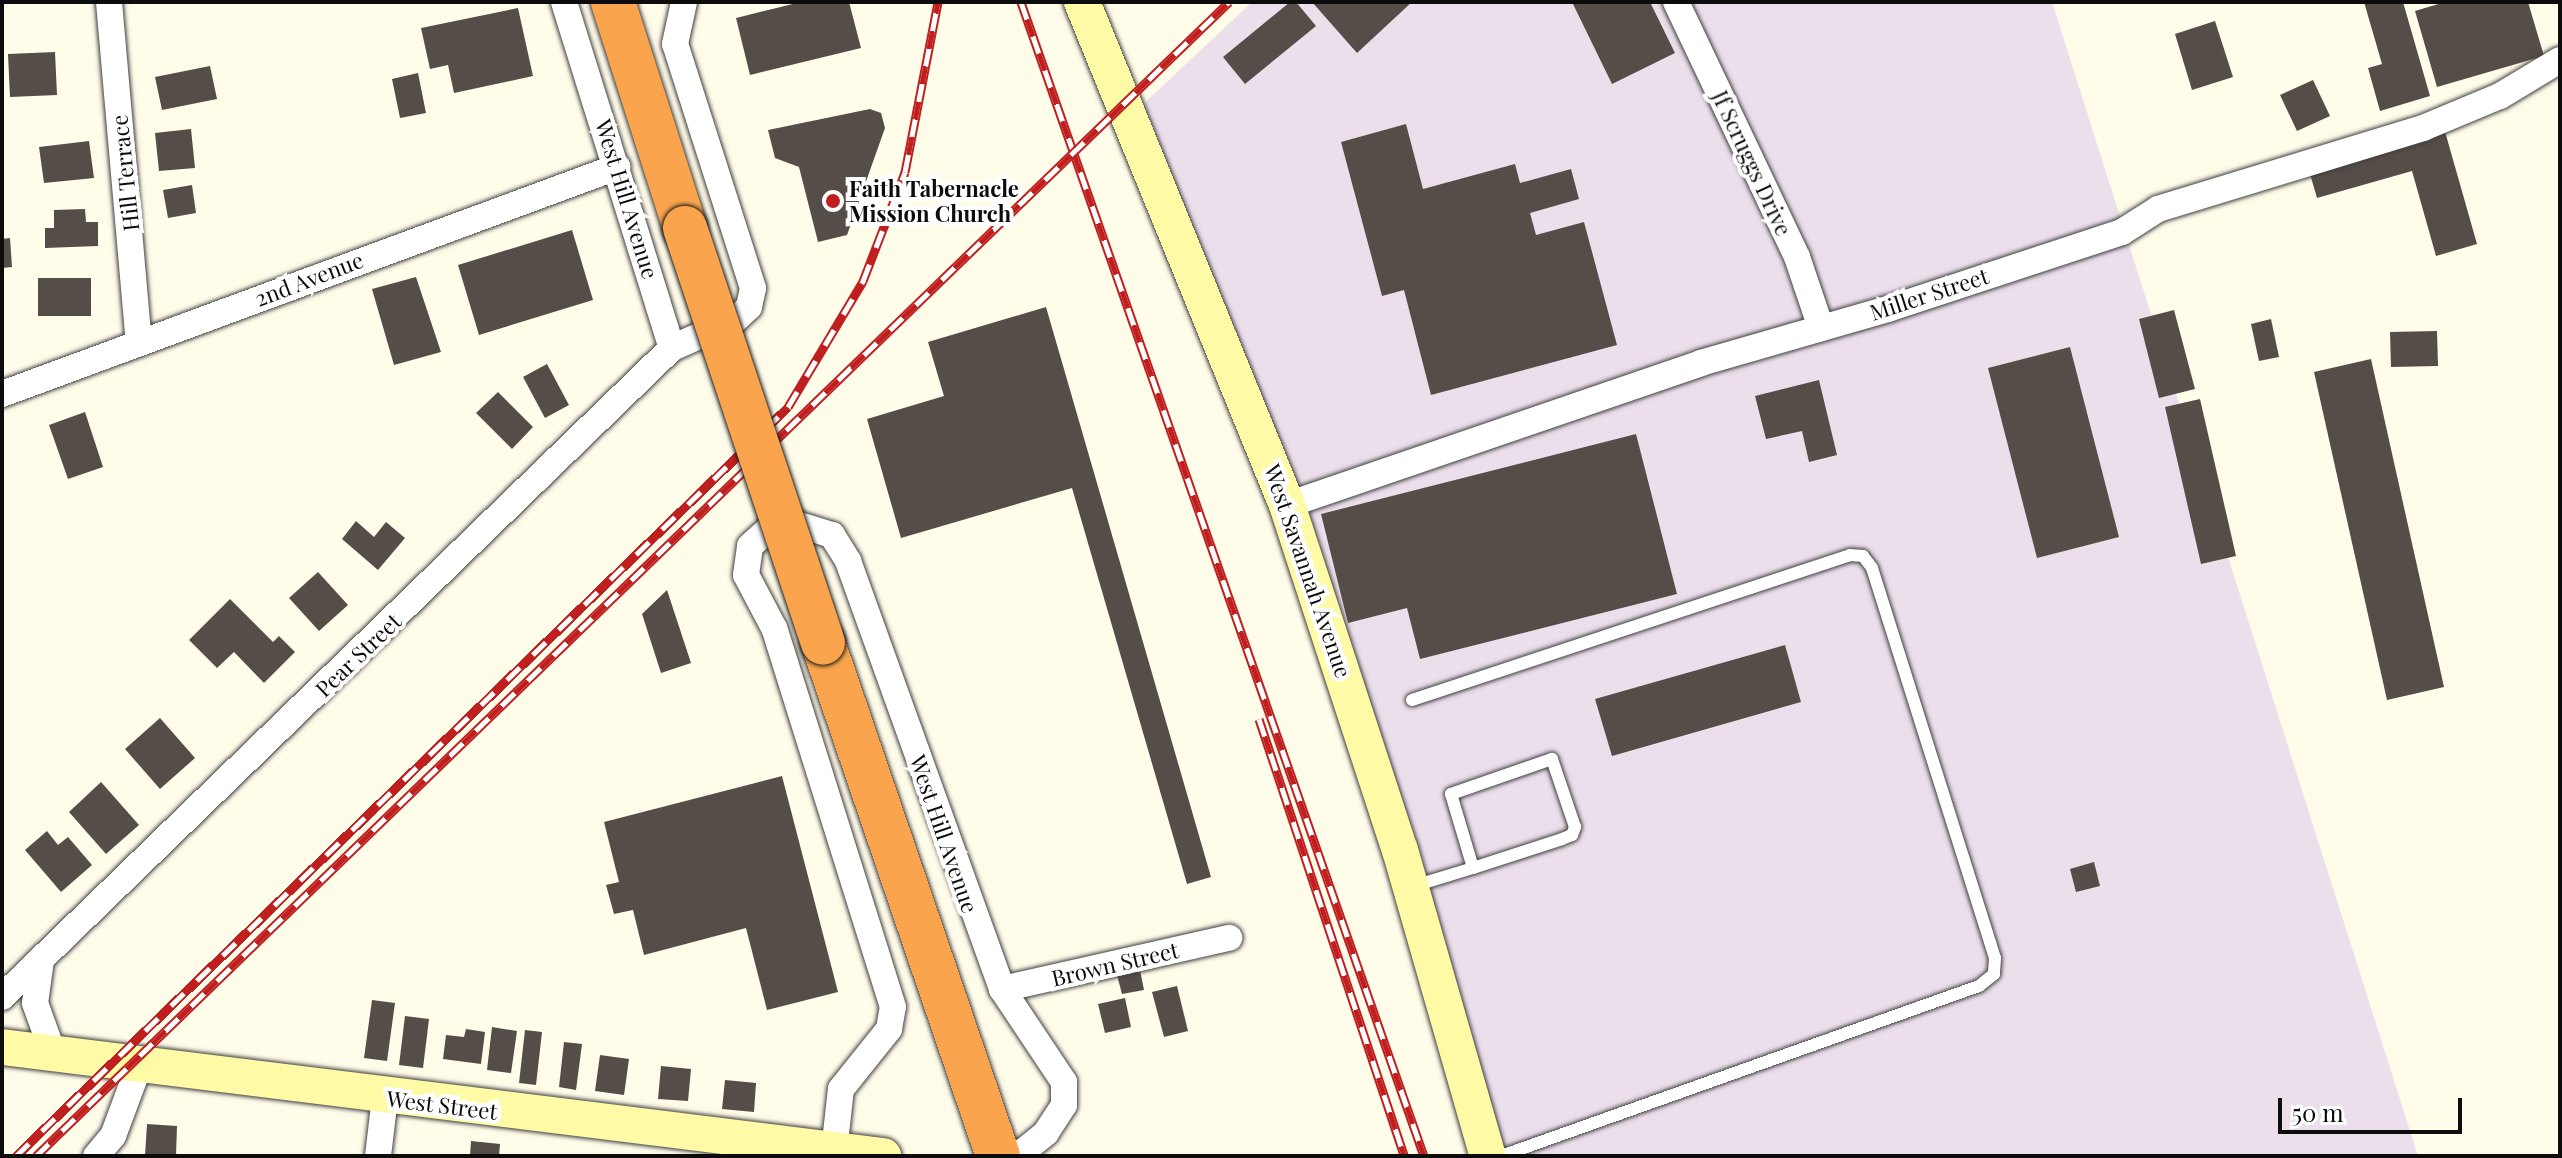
<!DOCTYPE html>
<style>
body{margin:0}
#map{position:relative;width:2562px;height:1158px;overflow:hidden;background:#fffcea;font-family:"Playfair Display",serif}
div>[style]{position:absolute}
.industrial>*{inset:0;background:#ebdfeb}
.building>*{inset:0;background:#554d48}
.roads{filter:drop-shadow(0 0 2px #3f3f3f) drop-shadow(0 0 2px #3f3f3f)}
.lane>*{height:12px;margin:-6px;padding:0 6px;transform-origin:6px;border-radius:6px;background:#fff}
.street>*{height:26px;margin:-13px;padding:0 13px;transform-origin:13px;border-radius:13px;background:#fff}
.secondary>*{height:36px;margin:-18px;padding:0 18px;transform-origin:18px;border-radius:18px;background:#fffaa5}
.highway>*{height:44px;margin:-22px;padding:0 22px;transform-origin:22px;border-radius:22px;background:#faa54d}
.rail>*{height:9px;margin-top:-4.5px;transform-origin:0;background:repeating-linear-gradient(90deg,#fff 0 18px,#c01f1f 0 36px);box-sizing:border-box;border-block:2px solid #c01f1f}
.bridges{filter:drop-shadow(0 0 2px #1d1d1d) drop-shadow(0 0 2px #1d1d1d)}
.highway-bridge>*{height:44px;margin:-22px;padding:0 22px;transform-origin:22px;border-radius:22px;background:#faa54d}
.dots>*{width:22px;height:22px;translate:-50% -50%;box-sizing:border-box;border:4px solid #fff;border-radius:50%}
span{translate:-50% -50%;white-space:nowrap;text-align:center;line-height:1.15;-webkit-text-stroke:8px #fff;paint-order:stroke}
.street-label{font-size:22px;color:#0c0c0c}
.poi-label{font-size:22px;color:#0c0c0c;font-weight:700}
.left{translate:0 -50%;text-align:left}
.frame{position:absolute;inset:0;border:4px solid #0c0c0c;pointer-events:none}
.scale{position:absolute;left:2278px;top:1098px;width:184px;height:36px;box-sizing:border-box;border:4px solid #0c0c0c;border-top:0;padding-left:10px;font-size:24px;line-height:28px;white-space:nowrap;color:#0c0c0c;-webkit-text-stroke:6px #fff;paint-order:stroke}
</style>
<div id="map">
<div class="industrial">
<i style="clip-path:polygon(1252px 2px,2052px 2px,2418px 1156px,1504px 1156px,1138px 109px)"></i>
</div>
<div class="building">
<i style="clip-path:polygon(801px 2px,849px 2px,861px 48px,750px 75px,736px 18px)"></i>
<i style="clip-path:polygon(1290px 2px,1296px 2px,1316px 26px,1245px 84px,1223px 57px)"></i>
<i style="clip-path:polygon(1312px 2px,1412px 2px,1357px 53px)"></i>
<i style="clip-path:polygon(1572px 2px,1650px 2px,1675px 53px,1612px 84px)"></i>
<i style="clip-path:polygon(2364px 2px,2403px 2px,2430px 96px,2380px 111px,2368px 68px,2382px 64px)"></i>
<i style="clip-path:polygon(2445px 2px,2528px 2px,2544px 56px,2437px 87px,2415px 11px)"></i>
<i style="clip-path:polygon(518px 8px,533px 76px,454px 93px,448px 65px,430px 69px,421px 28px)"></i>
<i style="clip-path:polygon(2215px 21px,2233px 77px,2192px 90px,2175px 34px)"></i>
<i style="clip-path:polygon(55px 52px,57px 95px,10px 97px,8px 54px)"></i>
<i style="clip-path:polygon(210px 66px,217px 99px,162px 110px,155px 77px)"></i>
<i style="clip-path:polygon(418px 73px,426px 113px,400px 118px,392px 79px)"></i>
<i style="clip-path:polygon(2313px 80px,2330px 116px,2297px 131px,2280px 95px)"></i>
<i style="clip-path:polygon(870px 109px,881px 113px,885px 128px,847px 235px,818px 242px,799px 167px,775px 158px,768px 130px)"></i>
<i style="clip-path:polygon(1406px 124px,1423px 189px,1515px 164px,1520px 183px,1571px 169px,1579px 199px,1530px 213px,1536px 235px,1584px 222px,1617px 345px,1431px 395px,1404px 290px,1382px 296px,1341px 142px)"></i>
<i style="clip-path:polygon(2444px 128px,2477px 244px,2436px 256px,2412px 171px,2317px 198px,2308px 167px)"></i>
<i style="clip-path:polygon(191px 129px,195px 168px,159px 171px,155px 133px)"></i>
<i style="clip-path:polygon(89px 141px,94px 178px,44px 183px,39px 147px)"></i>
<i style="clip-path:polygon(192px 185px,196px 213px,168px 218px,163px 190px)"></i>
<i style="clip-path:polygon(85px 209px,86px 222px,98px 222px,98px 246px,45px 248px,45px 228px,54px 228px,54px 210px)"></i>
<i style="clip-path:polygon(572px 230px,593px 300px,479px 335px,458px 265px)"></i>
<i style="clip-path:polygon(10px 238px,12px 267px,2px 268px,2px 239px)"></i>
<i style="clip-path:polygon(416px 277px,441px 352px,394px 365px,372px 289px)"></i>
<i style="clip-path:polygon(38px 278px,91px 278px,91px 316px,38px 316px)"></i>
<i style="clip-path:polygon(1046px 307px,1211px 877px,1187px 884px,1072px 488px,901px 538px,867px 419px,944px 396px,928px 342px)"></i>
<i style="clip-path:polygon(2174px 310px,2195px 389px,2159px 398px,2139px 319px)"></i>
<i style="clip-path:polygon(2271px 319px,2279px 357px,2259px 361px,2251px 324px)"></i>
<i style="clip-path:polygon(2437px 331px,2438px 366px,2391px 367px,2390px 332px)"></i>
<i style="clip-path:polygon(2070px 347px,2119px 537px,2037px 558px,1988px 368px)"></i>
<i style="clip-path:polygon(2371px 359px,2444px 687px,2387px 700px,2314px 372px)"></i>
<i style="clip-path:polygon(547px 364px,569px 405px,545px 418px,523px 377px)"></i>
<i style="clip-path:polygon(1819px 380px,1837px 455px,1809px 462px,1802px 431px,1766px 439px,1755px 396px)"></i>
<i style="clip-path:polygon(498px 392px,533px 427px,512px 449px,476px 413px)"></i>
<i style="clip-path:polygon(2200px 399px,2236px 556px,2201px 564px,2165px 407px)"></i>
<i style="clip-path:polygon(85px 412px,103px 467px,68px 479px,49px 425px)"></i>
<i style="clip-path:polygon(1636px 434px,1677px 594px,1420px 659px,1407px 608px,1348px 623px,1321px 514px)"></i>
<i style="clip-path:polygon(356px 521px,374px 537px,386px 522px,405px 538px,378px 570px,342px 539px)"></i>
<i style="clip-path:polygon(318px 572px,348px 605px,319px 631px,289px 598px)"></i>
<i style="clip-path:polygon(667px 590px,691px 663px,661px 673px,642px 614px)"></i>
<i style="clip-path:polygon(230px 599px,273px 642px,279px 636px,295px 652px,264px 683px,234px 652px,217px 668px,189px 640px)"></i>
<i style="clip-path:polygon(1785px 645px,1801px 702px,1612px 756px,1595px 699px)"></i>
<i style="clip-path:polygon(160px 718px,195px 758px,160px 789px,125px 749px)"></i>
<i style="clip-path:polygon(782px 776px,838px 992px,767px 1010px,746px 928px,644px 955px,633px 910px,614px 914px,606px 885px,619px 882px,604px 822px)"></i>
<i style="clip-path:polygon(101px 782px,139px 825px,106px 854px,69px 812px)"></i>
<i style="clip-path:polygon(47px 831px,58px 845px,68px 837px,92px 865px,61px 892px,25px 850px)"></i>
<i style="clip-path:polygon(2094px 862px,2100px 886px,2076px 892px,2070px 869px)"></i>
<i style="clip-path:polygon(1140px 970px,1144px 990px,1122px 994px,1117px 975px)"></i>
<i style="clip-path:polygon(1177px 986px,1188px 1031px,1164px 1037px,1152px 992px)"></i>
<i style="clip-path:polygon(1125px 998px,1131px 1027px,1105px 1033px,1098px 1004px)"></i>
<i style="clip-path:polygon(372px 1000px,395px 1003px,387px 1061px,364px 1058px)"></i>
<i style="clip-path:polygon(405px 1016px,429px 1019px,423px 1068px,399px 1065px)"></i>
<i style="clip-path:polygon(492px 1027px,517px 1031px,511px 1073px,487px 1070px)"></i>
<i style="clip-path:polygon(466px 1029px,485px 1032px,481px 1064px,443px 1059px,446px 1035px,464px 1037px)"></i>
<i style="clip-path:polygon(525px 1030px,542px 1032px,536px 1085px,519px 1083px)"></i>
<i style="clip-path:polygon(564px 1042px,582px 1044px,576px 1090px,559px 1087px)"></i>
<i style="clip-path:polygon(600px 1055px,629px 1059px,624px 1095px,595px 1091px)"></i>
<i style="clip-path:polygon(661px 1066px,691px 1069px,688px 1101px,658px 1099px)"></i>
<i style="clip-path:polygon(725px 1080px,756px 1083px,754px 1112px,722px 1109px)"></i>
<i style="clip-path:polygon(147px 1124px,177px 1126px,176px 1156px,145px 1156px)"></i>
<i style="clip-path:polygon(471px 1141px,500px 1144px,499px 1156px,470px 1156px)"></i>
</div>
<div class="roads">
<div class="lane">
<i style="left:1412px;top:700px;width:461px;rotate:-18.3deg"></i>
<i style="left:1850px;top:555px;width:13px;rotate:4deg"></i>
<i style="left:1863px;top:556px;width:15px;rotate:53deg"></i>
<i style="left:1872px;top:568px;width:409px;rotate:72.5deg"></i>
<i style="left:1995px;top:958px;width:16px;rotate:94deg"></i>
<i style="left:1994px;top:974px;width:19px;rotate:141deg"></i>
<i style="left:1979px;top:986px;width:507px;rotate:160.42deg"></i>
<i style="left:1414px;top:886px;width:62px;rotate:-17deg"></i>
<i style="left:1473px;top:868px;width:94px;rotate:-18deg"></i>
<i style="left:1562px;top:839px;width:11px;rotate:-22deg"></i>
<i style="left:1572px;top:835px;width:9px;rotate:-69deg"></i>
<i style="left:1575px;top:827px;width:72px;rotate:-108.7deg"></i>
<i style="left:1552px;top:759px;width:107px;rotate:160.9deg"></i>
<i style="left:1451px;top:794px;width:77px;rotate:73.4deg"></i>
</div>
<div class="street">
<i style="left:109px;top:2px;width:342px;rotate:85deg"></i>
<i style="left:564px;top:2px;width:362px;rotate:72.7deg"></i>
<i style="left:1676px;top:2px;width:282px;rotate:64.6deg"></i>
<i style="left:1797px;top:257px;width:75px;rotate:71.3deg"></i>
<i style="left:2px;top:394px;width:656px;rotate:-20.26deg"></i>
<i style="left:1287px;top:505px;width:438px;rotate:-18.9deg"></i>
<i style="left:1701px;top:363px;width:195px;rotate:-16.1deg"></i>
<i style="left:1888px;top:309px;width:246px;rotate:-18.2deg"></i>
<i style="left:2122px;top:232px;width:43px;rotate:-32.6deg"></i>
<i style="left:2158px;top:209px;width:277px;rotate:-17deg"></i>
<i style="left:2423px;top:128px;width:83px;rotate:-22.6deg"></i>
<i style="left:2500px;top:96px;width:70px;rotate:-31deg"></i>
<i style="left:41px;top:960px;width:43px;rotate:97.9deg"></i>
<i style="left:35px;top:1003px;width:53px;rotate:70.2deg"></i>
<i style="left:1002px;top:989px;width:233px;rotate:-12.7deg"></i>
<i style="left:2px;top:997px;width:933px;rotate:-44.09deg"></i>
<i style="left:672px;top:348px;width:69px;rotate:-24deg"></i>
<i style="left:735px;top:320px;width:19px;rotate:-43deg"></i>
<i style="left:749px;top:307px;width:19px;rotate:-78deg"></i>
<i style="left:753px;top:288px;width:256px;rotate:-107.7deg"></i>
<i style="left:675px;top:44px;width:43px;rotate:-77.9deg"></i>
<i style="left:834px;top:1151px;width:62px;rotate:-83.6deg"></i>
<i style="left:841px;top:1089px;width:77px;rotate:-51.3deg"></i>
<i style="left:889px;top:1029px;width:22px;rotate:-80deg"></i>
<i style="left:893px;top:1007px;width:397px;rotate:-107.4deg"></i>
<i style="left:774px;top:628px;width:60px;rotate:-117.8deg"></i>
<i style="left:746px;top:575px;width:29px;rotate:-82deg"></i>
<i style="left:750px;top:546px;width:24px;rotate:-42deg"></i>
<i style="left:768px;top:530px;width:29px;rotate:-12deg"></i>
<i style="left:796px;top:524px;width:38px;rotate:17deg"></i>
<i style="left:832px;top:535px;width:31px;rotate:58deg"></i>
<i style="left:848px;top:561px;width:455px;rotate:70.2deg"></i>
<i style="left:1002px;top:989px;width:112px;rotate:56.3deg"></i>
<i style="left:1064px;top:1082px;width:23px;rotate:90deg"></i>
<i style="left:1064px;top:1105px;width:33px;rotate:123deg"></i>
<i style="left:1046px;top:1133px;width:36px;rotate:141deg"></i>
<i style="left:96px;top:1156px;width:26px;rotate:-50deg"></i>
<i style="left:113px;top:1136px;width:75px;rotate:-69.6deg"></i>
<i style="left:378px;top:1156px;width:59px;rotate:-83.2deg"></i>
</div>
<div class="secondary">
<i style="left:1082px;top:2px;width:543px;rotate:67.83deg"></i>
<i style="left:1287px;top:505px;width:363px;rotate:71.9deg"></i>
<i style="left:1400px;top:850px;width:318px;rotate:74deg"></i>
<i style="left:2px;top:1047px;width:888px;rotate:7.05deg"></i>
</div>
<div class="highway">
<i style="left:613px;top:2px;width:237px;rotate:72.3deg"></i>
<i style="left:823px;top:643px;width:542px;rotate:71.16deg"></i>
</div>
</div>
<div class="rail">
<i style="left:1021px;top:2px;width:1222px;rotate:70.75deg"></i>
<i style="left:1259px;top:719px;width:460px;rotate:71.6deg"></i>
<i style="left:16px;top:1156px;width:1076px;rotate:-44.13deg"></i>
<i style="left:788px;top:407px;width:147px;rotate:-59.2deg"></i>
<i style="left:863px;top:281px;width:117px;rotate:-68.9deg"></i>
<i style="left:905px;top:172px;width:173px;rotate:-79deg"></i>
<i style="left:36px;top:1156px;width:1660px;rotate:-44.05deg"></i>
</div>
<div class="bridges">
<div class="highway-bridge">
<i style="left:685px;top:228px;width:437px;rotate:71.6deg"></i>
</div>
</div>
<div class="dots">
<i style="left:833px;top:201px;background:#c01f1f"></i>
</div>
<div class="street-label">
<span style="left:1752px;top:163px;rotate:65deg">Jf Scruggs Drive</span>
<span style="left:125px;top:173px;rotate:-96deg">Hill Terrace</span>
<span style="left:627px;top:199px;rotate:73deg">West Hill Avenue</span>
<span style="left:309px;top:279px;rotate:-21deg">2nd Avenue</span>
<span style="left:1929px;top:294px;rotate:-18deg">Miller Street</span>
<span style="left:1308px;top:571px;rotate:71deg">West Savannah Avenue</span>
<span style="left:358px;top:655px;rotate:-44deg">Pear Street</span>
<span style="left:944px;top:834px;rotate:71deg">West Hill Avenue</span>
<span style="left:1115px;top:964px;rotate:-13deg">Brown Street</span>
<span style="left:442px;top:1105px;rotate:7deg">West Street</span>
</div>
<div class="poi-label">
<span class="left" style="left:849px;top:201px">Faith Tabernacle<br>Mission Church</span>
</div>
<div class="frame"></div>
<div class="scale">50 m</div>
</div>
